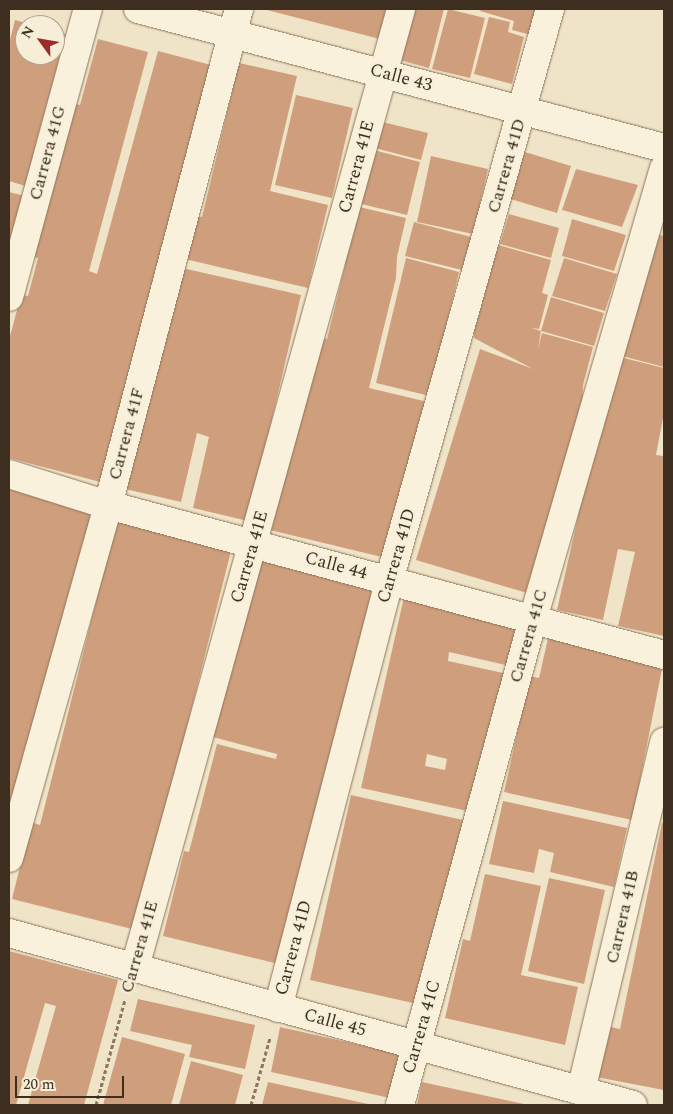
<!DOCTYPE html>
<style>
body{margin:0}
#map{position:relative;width:673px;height:1114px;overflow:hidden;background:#f0e4c8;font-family:Spectral,serif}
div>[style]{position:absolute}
.building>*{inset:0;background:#cf9f7d}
.path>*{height:3px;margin-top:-1.5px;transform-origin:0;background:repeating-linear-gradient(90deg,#8d765c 0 4px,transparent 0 6.5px)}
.roads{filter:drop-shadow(0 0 1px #8d765c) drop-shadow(0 0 1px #8d765c)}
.street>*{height:28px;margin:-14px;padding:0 14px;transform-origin:14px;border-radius:14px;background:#faf1dc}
span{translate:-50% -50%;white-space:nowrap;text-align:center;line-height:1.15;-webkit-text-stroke:4px #f7eed8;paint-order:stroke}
.street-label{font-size:18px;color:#3d2e20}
.frame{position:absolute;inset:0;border:10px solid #3d2e20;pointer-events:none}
.north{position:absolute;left:15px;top:15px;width:50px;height:50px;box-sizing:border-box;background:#f7eed8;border:1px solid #ada18e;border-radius:50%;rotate:302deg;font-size:14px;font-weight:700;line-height:20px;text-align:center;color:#3d2e20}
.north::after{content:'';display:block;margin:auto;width:18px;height:22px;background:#9e2a2b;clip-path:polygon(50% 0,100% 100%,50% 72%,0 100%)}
.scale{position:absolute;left:15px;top:1076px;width:109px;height:22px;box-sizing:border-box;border:2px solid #3d2e20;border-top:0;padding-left:6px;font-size:15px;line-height:18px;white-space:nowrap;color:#3d2e20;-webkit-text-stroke:4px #f7eed8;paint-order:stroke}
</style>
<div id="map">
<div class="building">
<i style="clip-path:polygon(263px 9px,388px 9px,380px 39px)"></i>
<i style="clip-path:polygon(407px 9px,444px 9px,429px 68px,396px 59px)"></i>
<i style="clip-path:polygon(448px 9px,485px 18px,470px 78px,432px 69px)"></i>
<i style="clip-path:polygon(481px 9px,538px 9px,531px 35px,512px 30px,514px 21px,480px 11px)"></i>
<i style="clip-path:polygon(489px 17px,510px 22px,508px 32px,524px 37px,512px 84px,474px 74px)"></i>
<i style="clip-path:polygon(15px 20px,30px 24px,25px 25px,25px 55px,55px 55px,55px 31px,66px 34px,34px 151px,42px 153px,32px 188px,9px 181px,9px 44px)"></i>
<i style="clip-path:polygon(98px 39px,148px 52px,89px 271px,97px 274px,158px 51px,215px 66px,104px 483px,9px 458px,9px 340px,21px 295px,28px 296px,38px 258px,33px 257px,74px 104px,80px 105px)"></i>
<i style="clip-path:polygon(239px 63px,297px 76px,270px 191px,328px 205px,308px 288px,185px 259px,195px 216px,202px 217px)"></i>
<i style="clip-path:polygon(296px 95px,353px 108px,332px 198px,275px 185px)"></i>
<i style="clip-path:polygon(374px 120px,428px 133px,421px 160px,367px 146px)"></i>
<i style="clip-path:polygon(366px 148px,420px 162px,407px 215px,353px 202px)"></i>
<i style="clip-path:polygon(515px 149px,571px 166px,557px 213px,501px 196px)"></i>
<i style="clip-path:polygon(431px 156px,488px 169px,473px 234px,417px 222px)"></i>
<i style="clip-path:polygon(576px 169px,638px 185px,622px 227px,562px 210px)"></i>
<i style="clip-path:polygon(9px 192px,25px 196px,9px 254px)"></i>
<i style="clip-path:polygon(355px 206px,406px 218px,397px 257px,396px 278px,369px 388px,428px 402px,390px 559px,270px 530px,317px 337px,327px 339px,345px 266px,345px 245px)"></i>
<i style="clip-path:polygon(509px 214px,559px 228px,551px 258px,500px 244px)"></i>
<i style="clip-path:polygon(572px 219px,626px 235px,614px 271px,562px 256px)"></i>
<i style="clip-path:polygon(414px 222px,475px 238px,466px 271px,405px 256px)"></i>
<i style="clip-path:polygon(652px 233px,664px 236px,664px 367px,622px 356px)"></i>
<i style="clip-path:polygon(495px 244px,551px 260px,542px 293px,530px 289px,548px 295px,539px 329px,531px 328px,541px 331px,551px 297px,604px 313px,594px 346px,541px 331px,538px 349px,542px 333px,593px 347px,583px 385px,582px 408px,527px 593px,416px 560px,480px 349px,533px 369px,474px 338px,473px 310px)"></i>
<i style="clip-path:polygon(406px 258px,459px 272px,430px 396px,376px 383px)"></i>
<i style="clip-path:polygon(564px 258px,617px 274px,605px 311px,552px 296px)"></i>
<i style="clip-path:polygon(178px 267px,301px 295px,248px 521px,193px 508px,209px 437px,197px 433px,181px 502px,125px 489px)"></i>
<i style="clip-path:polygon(620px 357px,664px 368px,664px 413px,656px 455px,664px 456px,664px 636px,618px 626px,635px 552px,618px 549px,603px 620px,557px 610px,595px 441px)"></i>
<i style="clip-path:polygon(9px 481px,103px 509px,9px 831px)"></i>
<i style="clip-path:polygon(117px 518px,232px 547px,136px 930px,12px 899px,31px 822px,40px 825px)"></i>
<i style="clip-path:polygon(259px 554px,375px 582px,279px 964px,163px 936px,184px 851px,189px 852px,217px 744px,276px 759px,277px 754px,213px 737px)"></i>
<i style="clip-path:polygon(evenodd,404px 597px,520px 622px,510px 666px,449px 652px,448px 661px,508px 674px,477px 813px,361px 788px,404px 597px,427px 754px,447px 759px,445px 770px,425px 766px,427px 754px)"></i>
<i style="clip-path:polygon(549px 634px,664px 659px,632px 820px,504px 792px,530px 676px,539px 678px)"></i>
<i style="clip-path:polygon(351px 795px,463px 820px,422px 1005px,310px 980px)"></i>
<i style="clip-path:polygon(503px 801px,627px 828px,614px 887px,550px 872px,554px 853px,539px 849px,534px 873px,489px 864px)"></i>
<i style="clip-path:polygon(662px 823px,664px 824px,664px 1090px,596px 1077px,606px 1026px,620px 1029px)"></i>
<i style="clip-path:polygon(485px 874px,541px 886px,521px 975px,578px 987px,565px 1045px,445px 1018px,463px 939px,470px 941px)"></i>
<i style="clip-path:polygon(549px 878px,605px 890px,584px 984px,528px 971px)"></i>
<i style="clip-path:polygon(9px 951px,118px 980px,84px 1105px,28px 1105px,56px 1006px,45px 1003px,16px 1105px,9px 1105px)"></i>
<i style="clip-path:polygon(138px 999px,255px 1025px,245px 1069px,189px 1057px,192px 1045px,130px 1031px)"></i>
<i style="clip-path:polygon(280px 1027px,400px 1054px,390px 1098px,271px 1072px)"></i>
<i style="clip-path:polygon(122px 1037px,185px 1054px,171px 1105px,103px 1105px)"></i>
<i style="clip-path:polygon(191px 1061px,243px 1075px,235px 1105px,179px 1105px)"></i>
<i style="clip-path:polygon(268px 1082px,368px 1104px,368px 1105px,262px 1105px)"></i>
<i style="clip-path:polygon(422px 1082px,524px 1104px,524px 1105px,417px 1105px)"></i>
</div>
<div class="path">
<i style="left:96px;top:1105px;width:109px;rotate:-74.6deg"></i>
<i style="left:251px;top:1105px;width:70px;rotate:-74.2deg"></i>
</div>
<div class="roads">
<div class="street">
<i style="left:138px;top:9px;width:544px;rotate:14.8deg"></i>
<i style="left:9px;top:297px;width:299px;rotate:-74.7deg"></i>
<i style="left:9px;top:474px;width:104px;rotate:17.4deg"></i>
<i style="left:108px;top:505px;width:576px;rotate:15.1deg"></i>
<i style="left:9px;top:858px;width:367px;rotate:-74.3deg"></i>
<i style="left:108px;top:505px;width:513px;rotate:-75.21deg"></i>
<i style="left:9px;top:933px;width:647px;rotate:15.41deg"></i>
<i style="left:135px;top:967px;width:994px;rotate:-74.48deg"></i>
<i style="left:278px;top:1008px;width:441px;rotate:-75.4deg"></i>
<i style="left:389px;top:581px;width:594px;rotate:-74.28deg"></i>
<i style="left:581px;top:1091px;width:359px;rotate:-76.6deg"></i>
<i style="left:400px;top:1105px;width:504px;rotate:-74.7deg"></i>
<i style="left:533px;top:619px;width:469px;rotate:-73.8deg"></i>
</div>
</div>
<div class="street-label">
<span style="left:401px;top:78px;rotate:15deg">Calle 43</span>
<span style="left:48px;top:153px;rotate:-75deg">Carrera 41G</span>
<span style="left:507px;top:166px;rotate:-74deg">Carrera 41D</span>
<span style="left:357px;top:167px;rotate:-75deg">Carrera 41E</span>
<span style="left:127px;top:434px;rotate:-75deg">Carrera 41F</span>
<span style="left:397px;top:556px;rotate:-74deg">Carrera 41D</span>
<span style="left:250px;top:557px;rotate:-74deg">Carrera 41E</span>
<span style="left:336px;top:566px;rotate:15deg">Calle 44</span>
<span style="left:529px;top:636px;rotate:-74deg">Carrera 41C</span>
<span style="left:623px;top:917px;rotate:-77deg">Carrera 41B</span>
<span style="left:140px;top:947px;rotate:-74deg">Carrera 41E</span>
<span style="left:294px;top:948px;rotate:-75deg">Carrera 41D</span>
<span style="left:335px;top:1023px;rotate:15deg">Calle 45</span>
<span style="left:422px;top:1027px;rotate:-74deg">Carrera 41C</span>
</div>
<div class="frame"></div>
<div class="north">N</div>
<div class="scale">20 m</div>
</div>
